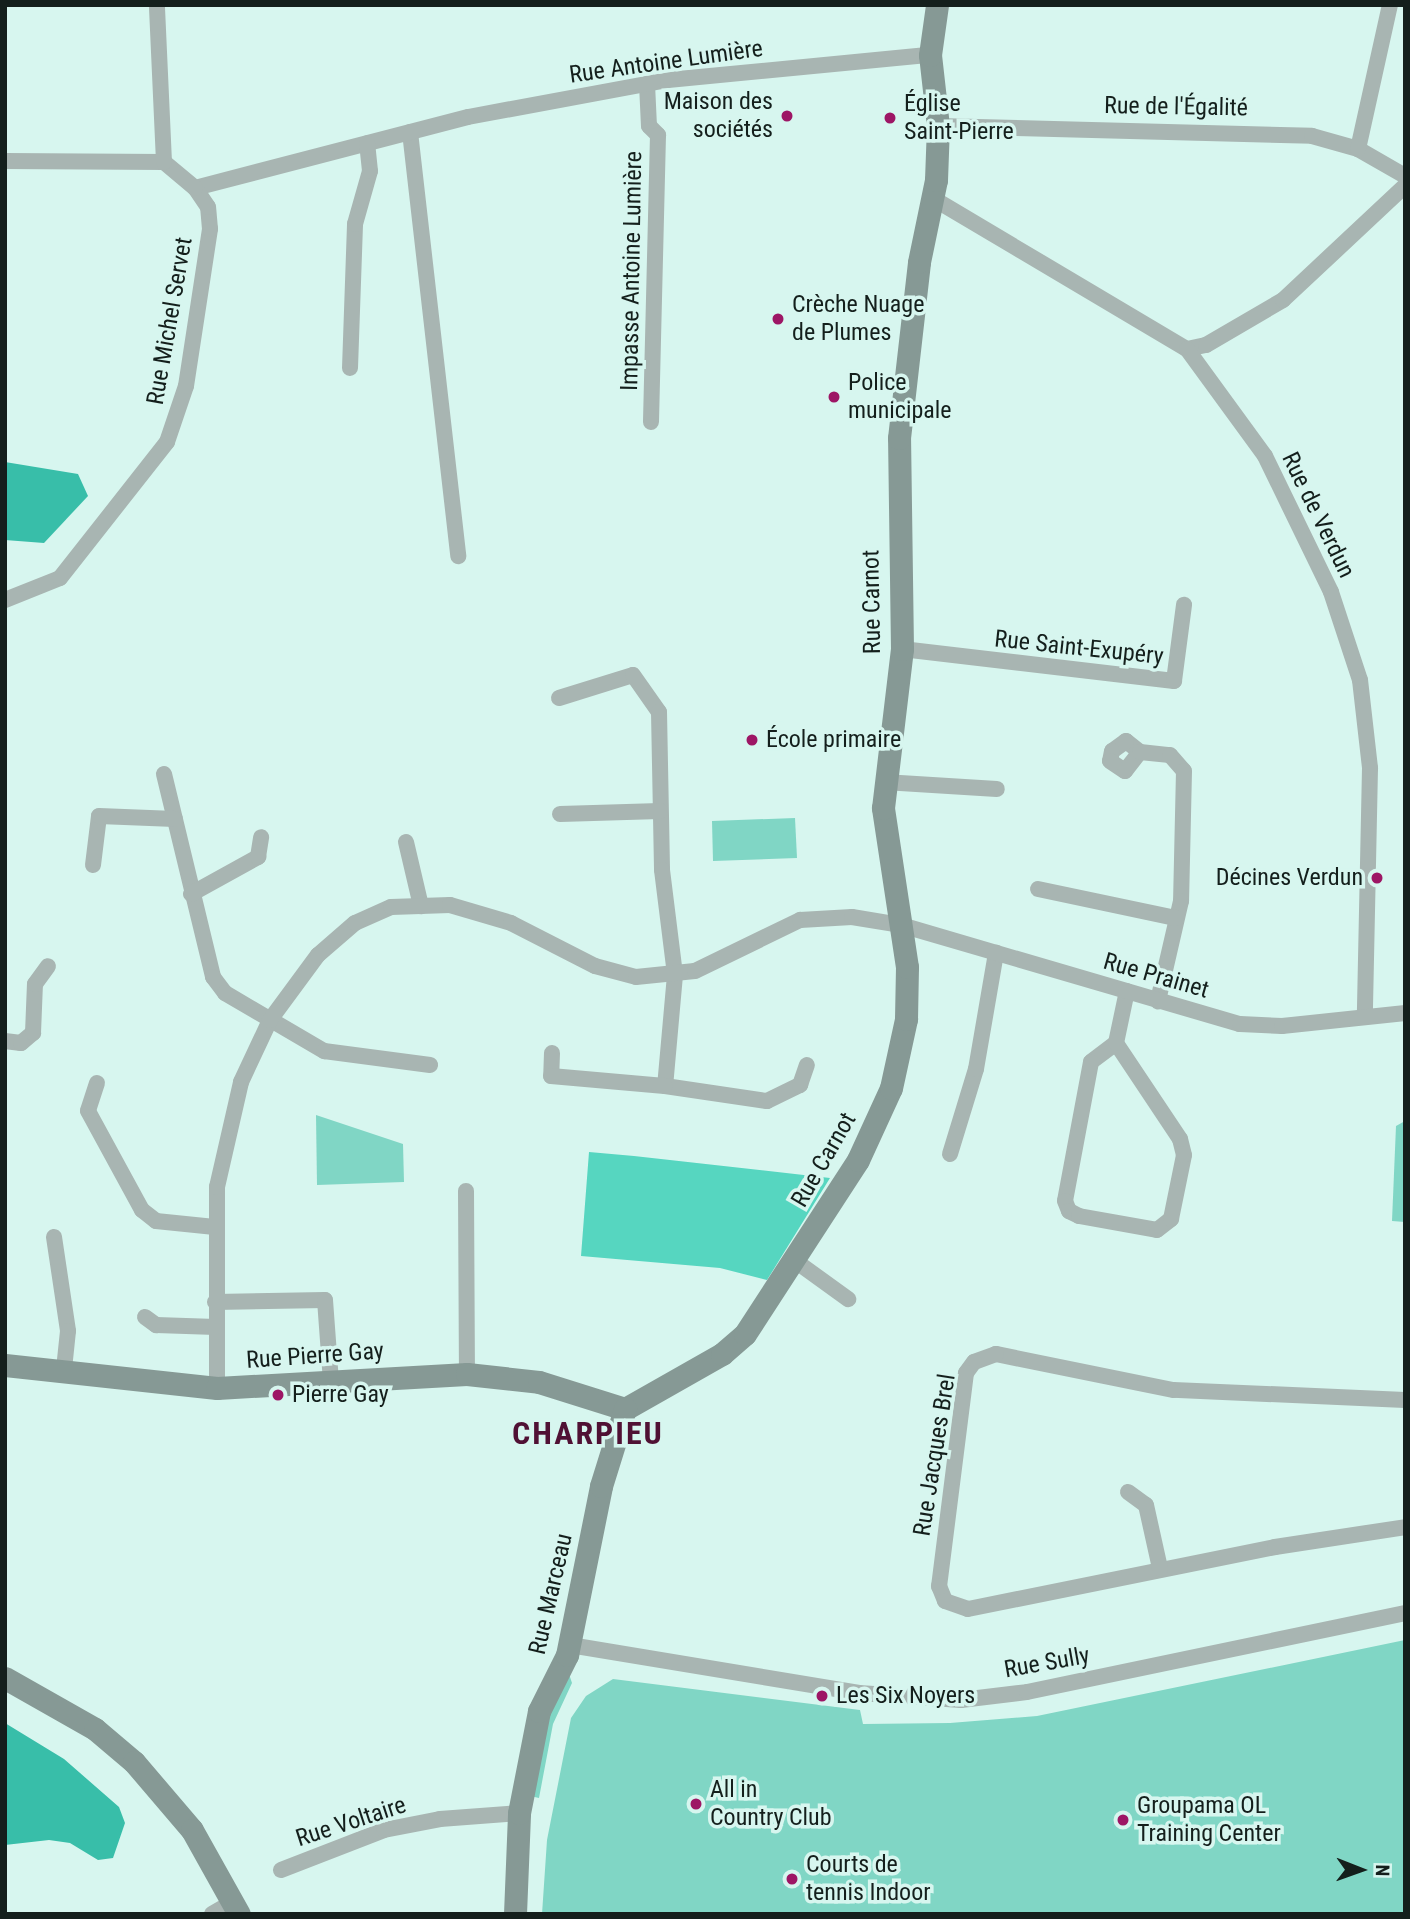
<!DOCTYPE html>
<meta charset="utf-8">
<style>
body{margin:0}
#map{position:relative;width:1410px;height:1919px;overflow:hidden;background:#d7f6ef;font-family:"Roboto Condensed",sans-serif}
div>[style]{position:absolute}
.green>*{inset:0;background:#80d6c5}
.forest>*{inset:0;background:#56d6c0}
.water>*{inset:0;background:#38bea9}
.street>*{height:16px;margin:-8px;padding:0 8px;transform-origin:8px;border-radius:8px;background:#a8b5b2}
.secondary>*{height:23px;margin:-11.5px;padding:0 11.5px;transform-origin:11.5px;border-radius:11.5px;background:#869995}
.dots>*{width:19px;height:19px;translate:-50% -50%;box-sizing:border-box;border:4px solid #d7f6ef;border-radius:50%}
span{translate:-50% -50%;white-space:nowrap;text-align:center;line-height:1.15;-webkit-text-stroke:7px #d7f6ef;paint-order:stroke}
.street-label{font-size:24px;color:#141f1c}
.poi-label{font-size:24px;color:#141f1c}
.right{translate:-100% -50%;text-align:right}
.left{translate:0 -50%;text-align:left}
.district-label{font-size:32px;color:#501134;font-weight:700;letter-spacing:2px}
.frame{position:absolute;inset:0;border:7px solid #141f1c;pointer-events:none}
.north{position:absolute;left:1326px;top:1835px;width:70px;height:70px;-webkit-text-stroke:5px #d7f6ef;paint-order:stroke;rotate:91deg;font-size:19px;font-weight:700;line-height:28px;text-align:center;color:#141f1c}
.north::after{content:'';display:block;margin:auto;width:24px;height:32px;background:#141f1c;clip-path:polygon(50% 0,100% 100%,50% 72%,0 100%)}
</style>
<div id="map">
<div class="green">
<i style="clip-path:polygon(795px 818px,797px 858px,713px 861px,712px 821px)"></i>
<i style="clip-path:polygon(316px 1115px,403px 1144px,404px 1182px,317px 1185px)"></i>
<i style="clip-path:polygon(1405px 1121px,1405px 1222px,1392px 1221px,1396px 1126px)"></i>
<i style="clip-path:polygon(1405px 1640px,1405px 1914px,542px 1914px,547px 1840px,571px 1718px,586px 1696px,613px 1679px,860px 1710px,863px 1724px,950px 1723px,1037px 1716px)"></i>
<i style="clip-path:polygon(569px 1674px,572px 1683px,553px 1724px,539px 1798px,530px 1796px,546px 1714px)"></i>
</div>
<div class="forest">
<i style="clip-path:polygon(589px 1152px,634px 1156px,830px 1178px,767px 1280px,720px 1268px,581px 1256px)"></i>
</div>
<div class="water">
<i style="clip-path:polygon(5px 462px,78px 474px,88px 496px,44px 543px,5px 540px)"></i>
<i style="clip-path:polygon(5px 1723px,64px 1759px,119px 1807px,125px 1823px,113px 1858px,98px 1860px,70px 1843px,49px 1840px,5px 1845px)"></i>
</div>
<div class="street">
<i style="left:647px;top:84px;width:42px;rotate:87.3deg"></i>
<i style="left:649px;top:126px;width:13px;rotate:45deg"></i>
<i style="left:658px;top:135px;width:287px;rotate:91.4deg"></i>
<i style="left:938px;top:126px;width:374px;rotate:1.5deg"></i>
<i style="left:1312px;top:136px;width:48px;rotate:15.8deg"></i>
<i style="left:1358px;top:149px;width:54px;rotate:29.9deg"></i>
<i style="left:410px;top:132px;width:427px;rotate:83.5deg"></i>
<i style="left:1358px;top:149px;width:148px;rotate:-77.5deg"></i>
<i style="left:5px;top:161px;width:159px;rotate:0.4deg"></i>
<i style="left:195px;top:188px;width:282px;rotate:-14.6deg"></i>
<i style="left:468px;top:117px;width:203px;rotate:-10.5deg"></i>
<i style="left:668px;top:80px;width:263px;rotate:-5.5deg"></i>
<i style="left:934px;top:199px;width:294px;rotate:30.7deg"></i>
<i style="left:1187px;top:349px;width:19px;rotate:-12deg"></i>
<i style="left:1206px;top:345px;width:89px;rotate:-30.3deg"></i>
<i style="left:1283px;top:300px;width:167px;rotate:-43.1deg"></i>
<i style="left:1187px;top:349px;width:132px;rotate:53.9deg"></i>
<i style="left:1265px;top:456px;width:151px;rotate:64.1deg"></i>
<i style="left:1331px;top:592px;width:93px;rotate:71.8deg"></i>
<i style="left:1360px;top:680px;width:89px;rotate:83.5deg"></i>
<i style="left:1370px;top:768px;width:249px;rotate:91.2deg"></i>
<i style="left:350px;top:368px;width:144px;rotate:-88deg"></i>
<i style="left:355px;top:224px;width:55px;rotate:-74.2deg"></i>
<i style="left:370px;top:171px;width:28px;rotate:-96deg"></i>
<i style="left:5px;top:600px;width:59px;rotate:-21.8deg"></i>
<i style="left:60px;top:578px;width:173px;rotate:-51.8deg"></i>
<i style="left:167px;top:442px;width:59px;rotate:-71.3deg"></i>
<i style="left:186px;top:386px;width:159px;rotate:-81.3deg"></i>
<i style="left:210px;top:229px;width:22px;rotate:-95deg"></i>
<i style="left:208px;top:207px;width:23px;rotate:-124deg"></i>
<i style="left:195px;top:188px;width:40px;rotate:-140deg"></i>
<i style="left:164px;top:162px;width:157px;rotate:-92.6deg"></i>
<i style="left:902px;top:649px;width:274px;rotate:6.7deg"></i>
<i style="left:1174px;top:681px;width:77px;rotate:-82.5deg"></i>
<i style="left:559px;top:698px;width:77px;rotate:-17.3deg"></i>
<i style="left:633px;top:675px;width:45px;rotate:54.9deg"></i>
<i style="left:659px;top:712px;width:158px;rotate:88.9deg"></i>
<i style="left:662px;top:870px;width:106px;rotate:82.9deg"></i>
<i style="left:675px;top:975px;width:111px;rotate:95.1deg"></i>
<i style="left:665px;top:1086px;width:103px;rotate:8.4deg"></i>
<i style="left:767px;top:1101px;width:37px;rotate:-26deg"></i>
<i style="left:800px;top:1085px;width:21px;rotate:-71deg"></i>
<i style="left:1140px;top:752px;width:18px;rotate:-142deg"></i>
<i style="left:1126px;top:741px;width:17px;rotate:144deg"></i>
<i style="left:1112px;top:751px;width:10px;rotate:101deg"></i>
<i style="left:1110px;top:761px;width:18px;rotate:34deg"></i>
<i style="left:1125px;top:771px;width:24px;rotate:-52deg"></i>
<i style="left:1140px;top:752px;width:30px;rotate:6deg"></i>
<i style="left:1170px;top:755px;width:21px;rotate:49deg"></i>
<i style="left:1184px;top:771px;width:130px;rotate:91.3deg"></i>
<i style="left:1181px;top:901px;width:103px;rotate:103deg"></i>
<i style="left:164px;top:774px;width:209px;rotate:76.4deg"></i>
<i style="left:213px;top:977px;width:20px;rotate:53deg"></i>
<i style="left:225px;top:993px;width:115px;rotate:30.4deg"></i>
<i style="left:324px;top:1051px;width:107px;rotate:7.5deg"></i>
<i style="left:884px;top:782px;width:113px;rotate:3.5deg"></i>
<i style="left:560px;top:814px;width:100px;rotate:-1.7deg"></i>
<i style="left:406px;top:842px;width:66px;rotate:76.8deg"></i>
<i style="left:93px;top:865px;width:49px;rotate:-83deg"></i>
<i style="left:99px;top:816px;width:76px;rotate:2.3deg"></i>
<i style="left:1038px;top:889px;width:141px;rotate:11.9deg"></i>
<i style="left:191px;top:894px;width:77px;rotate:-28.9deg"></i>
<i style="left:258px;top:857px;width:20px;rotate:-81deg"></i>
<i style="left:5px;top:1041px;width:16px;rotate:7deg"></i>
<i style="left:21px;top:1043px;width:16px;rotate:-40deg"></i>
<i style="left:33px;top:1033px;width:49px;rotate:-87.7deg"></i>
<i style="left:35px;top:984px;width:22px;rotate:-54deg"></i>
<i style="left:1116px;top:1043px;width:31px;rotate:143deg"></i>
<i style="left:1091px;top:1062px;width:141px;rotate:100.6deg"></i>
<i style="left:1065px;top:1201px;width:11px;rotate:68deg"></i>
<i style="left:1069px;top:1211px;width:11px;rotate:27deg"></i>
<i style="left:1079px;top:1216px;width:79px;rotate:10.2deg"></i>
<i style="left:1157px;top:1230px;width:18px;rotate:-38deg"></i>
<i style="left:1171px;top:1219px;width:65px;rotate:-78.5deg"></i>
<i style="left:1184px;top:1155px;width:16px;rotate:-104deg"></i>
<i style="left:1180px;top:1139px;width:115px;rotate:-123.7deg"></i>
<i style="left:1116px;top:1043px;width:53px;rotate:-78.1deg"></i>
<i style="left:552px;top:1053px;width:23px;rotate:92deg"></i>
<i style="left:551px;top:1076px;width:114px;rotate:5deg"></i>
<i style="left:97px;top:1083px;width:29px;rotate:108deg"></i>
<i style="left:88px;top:1111px;width:113px;rotate:61.4deg"></i>
<i style="left:142px;top:1210px;width:18px;rotate:38deg"></i>
<i style="left:156px;top:1221px;width:59px;rotate:5.8deg"></i>
<i style="left:950px;top:1154px;width:89px;rotate:-73deg"></i>
<i style="left:976px;top:1069px;width:118px;rotate:-80.2deg"></i>
<i style="left:466px;top:1191px;width:183px;rotate:89.7deg"></i>
<i style="left:54px;top:1237px;width:95px;rotate:81.5deg"></i>
<i style="left:68px;top:1331px;width:36px;rotate:96deg"></i>
<i style="left:794px;top:1260px;width:67px;rotate:35.8deg"></i>
<i style="left:215px;top:1302px;width:110px;rotate:-1deg"></i>
<i style="left:325px;top:1300px;width:81px;rotate:85.8deg"></i>
<i style="left:145px;top:1317px;width:14px;rotate:36deg"></i>
<i style="left:156px;top:1325px;width:60px;rotate:1.9deg"></i>
<i style="left:217px;top:1388px;width:201px;rotate:-90deg"></i>
<i style="left:217px;top:1187px;width:108px;rotate:-77.1deg"></i>
<i style="left:241px;top:1082px;width:68px;rotate:-64.9deg"></i>
<i style="left:270px;top:1020px;width:81px;rotate:-53.6deg"></i>
<i style="left:318px;top:955px;width:49px;rotate:-40.9deg"></i>
<i style="left:355px;top:923px;width:39px;rotate:-24deg"></i>
<i style="left:391px;top:907px;width:59px;rotate:-1.9deg"></i>
<i style="left:450px;top:905px;width:64px;rotate:16.4deg"></i>
<i style="left:511px;top:923px;width:94px;rotate:27.1deg"></i>
<i style="left:595px;top:966px;width:42px;rotate:15deg"></i>
<i style="left:636px;top:977px;width:59px;rotate:-5.8deg"></i>
<i style="left:695px;top:971px;width:117px;rotate:-25.9deg"></i>
<i style="left:800px;top:920px;width:52px;rotate:-3.3deg"></i>
<i style="left:852px;top:917px;width:50px;rotate:9.3deg"></i>
<i style="left:901px;top:925px;width:353px;rotate:16.3deg"></i>
<i style="left:1240px;top:1024px;width:42px;rotate:2.7deg"></i>
<i style="left:1282px;top:1026px;width:124px;rotate:-6deg"></i>
<i style="left:1405px;top:1400px;width:232px;rotate:-177.5deg"></i>
<i style="left:1173px;top:1390px;width:181px;rotate:-168.5deg"></i>
<i style="left:996px;top:1354px;width:23px;rotate:160deg"></i>
<i style="left:974px;top:1362px;width:14px;rotate:126deg"></i>
<i style="left:966px;top:1373px;width:215px;rotate:97.2deg"></i>
<i style="left:939px;top:1586px;width:16px;rotate:68deg"></i>
<i style="left:945px;top:1601px;width:24px;rotate:19deg"></i>
<i style="left:968px;top:1609px;width:313px;rotate:-11.4deg"></i>
<i style="left:1275px;top:1547px;width:132px;rotate:-8.7deg"></i>
<i style="left:1128px;top:1492px;width:22px;rotate:36deg"></i>
<i style="left:1146px;top:1505px;width:65px;rotate:77.5deg"></i>
<i style="left:570px;top:1645px;width:293px;rotate:9.4deg"></i>
<i style="left:859px;top:1693px;width:102px;rotate:3.9deg"></i>
<i style="left:961px;top:1700px;width:66px;rotate:-6.9deg"></i>
<i style="left:1027px;top:1692px;width:386px;rotate:-11.8deg"></i>
<i style="left:281px;top:1870px;width:110px;rotate:-21.2deg"></i>
<i style="left:384px;top:1830px;width:57px;rotate:-11.1deg"></i>
<i style="left:440px;top:1819px;width:79px;rotate:-4.3deg"></i>
<i style="left:212px;top:1914px;width:24px;rotate:-30deg"></i>
</div>
<div class="secondary">
<i style="left:5px;top:1365px;width:213px;rotate:6.2deg"></i>
<i style="left:217px;top:1388px;width:250px;rotate:-3.2deg"></i>
<i style="left:467px;top:1374px;width:72px;rotate:6.3deg"></i>
<i style="left:539px;top:1382px;width:90px;rotate:17.4deg"></i>
<i style="left:625px;top:1409px;width:112px;rotate:-29.6deg"></i>
<i style="left:722px;top:1354px;width:30px;rotate:-41deg"></i>
<i style="left:745px;top:1334px;width:207px;rotate:-57deg"></i>
<i style="left:858px;top:1160px;width:79px;rotate:-65.4deg"></i>
<i style="left:891px;top:1088px;width:71px;rotate:-77.7deg"></i>
<i style="left:906px;top:1019px;width:52px;rotate:-88.9deg"></i>
<i style="left:907px;top:967px;width:161px;rotate:-98.6deg"></i>
<i style="left:883px;top:808px;width:160px;rotate:-83.2deg"></i>
<i style="left:902px;top:649px;width:211px;rotate:-90.8deg"></i>
<i style="left:899px;top:438px;width:177px;rotate:-83.5deg"></i>
<i style="left:919px;top:262px;width:84px;rotate:-78.3deg"></i>
<i style="left:936px;top:180px;width:54px;rotate:-87.9deg"></i>
<i style="left:938px;top:126px;width:71px;rotate:-96.4deg"></i>
<i style="left:930px;top:55px;width:50px;rotate:-82deg"></i>
<i style="left:5px;top:1678px;width:103px;rotate:29.5deg"></i>
<i style="left:95px;top:1729px;width:51px;rotate:40.2deg"></i>
<i style="left:134px;top:1762px;width:89px;rotate:49.5deg"></i>
<i style="left:192px;top:1830px;width:96px;rotate:60.8deg"></i>
<i style="left:515px;top:1914px;width:101px;rotate:-87.7deg"></i>
<i style="left:519px;top:1813px;width:104px;rotate:-78.9deg"></i>
<i style="left:539px;top:1711px;width:63px;rotate:-63.4deg"></i>
<i style="left:567px;top:1655px;width:172px;rotate:-78.6deg"></i>
<i style="left:601px;top:1486px;width:81px;rotate:-72.7deg"></i>
</div>
<div class="dots">
<i style="left:787px;top:116px;background:#9d1665"></i>
<i style="left:890px;top:118px;background:#9d1665"></i>
<i style="left:778px;top:319px;background:#9d1665"></i>
<i style="left:834px;top:397px;background:#9d1665"></i>
<i style="left:752px;top:740px;background:#9d1665"></i>
<i style="left:1377px;top:878px;background:#9d1665"></i>
<i style="left:278px;top:1395px;background:#9d1665"></i>
<i style="left:822px;top:1696px;background:#9d1665"></i>
<i style="left:696px;top:1804px;background:#9d1665"></i>
<i style="left:1123px;top:1820px;background:#9d1665"></i>
<i style="left:792px;top:1879px;background:#9d1665"></i>
</div>
<div class="street-label">
<span style="left:666px;top:62px;rotate:-8deg">Rue Antoine Lumière</span>
<span style="left:1176px;top:107px;rotate:1deg">Rue de l'Égalité</span>
<span style="left:632px;top:271px;rotate:-89deg">Impasse Antoine Lumière</span>
<span style="left:170px;top:321px;rotate:-80deg">Rue Michel Servet</span>
<span style="left:1318px;top:515px;rotate:64deg">Rue de Verdun</span>
<span style="left:872px;top:602px;rotate:-91deg">Rue Carnot</span>
<span style="left:1079px;top:648px;rotate:6deg">Rue Saint-Exupéry</span>
<span style="left:1156px;top:976px;rotate:16deg">Rue Prainet</span>
<span style="left:824px;top:1160px;rotate:-60deg">Rue Carnot</span>
<span style="left:315px;top:1356px;rotate:-4deg">Rue Pierre Gay</span>
<span style="left:935px;top:1455px;rotate:-81deg">Rue Jacques Brel</span>
<span style="left:551px;top:1594px;rotate:-77deg">Rue Marceau</span>
<span style="left:1047px;top:1663px;rotate:-10deg">Rue Sully</span>
<span style="left:351px;top:1822px;rotate:-18deg">Rue Voltaire</span>
</div>
<div class="poi-label">
<span class="right" style="left:773px;top:116px">Maison des<br>sociétés</span>
<span class="left" style="left:904px;top:118px">Église<br>Saint-Pierre</span>
<span class="left" style="left:792px;top:319px">Crèche Nuage<br>de Plumes</span>
<span class="left" style="left:848px;top:397px">Police<br>municipale</span>
<span class="left" style="left:766px;top:740px">École primaire</span>
<span class="right" style="left:1363px;top:878px">Décines Verdun</span>
<span class="left" style="left:292px;top:1395px">Pierre Gay</span>
<span class="left" style="left:836px;top:1696px">Les Six Noyers</span>
<span class="left" style="left:710px;top:1804px">All in<br>Country Club</span>
<span class="left" style="left:1137px;top:1820px">Groupama OL<br>Training Center</span>
<span class="left" style="left:806px;top:1879px">Courts de<br>tennis Indoor</span>
</div>
<div class="district-label">
<span style="left:588px;top:1433px">CHARPIEU</span>
</div>
<div class="frame"></div>
<div class="north">N</div>
</div>
